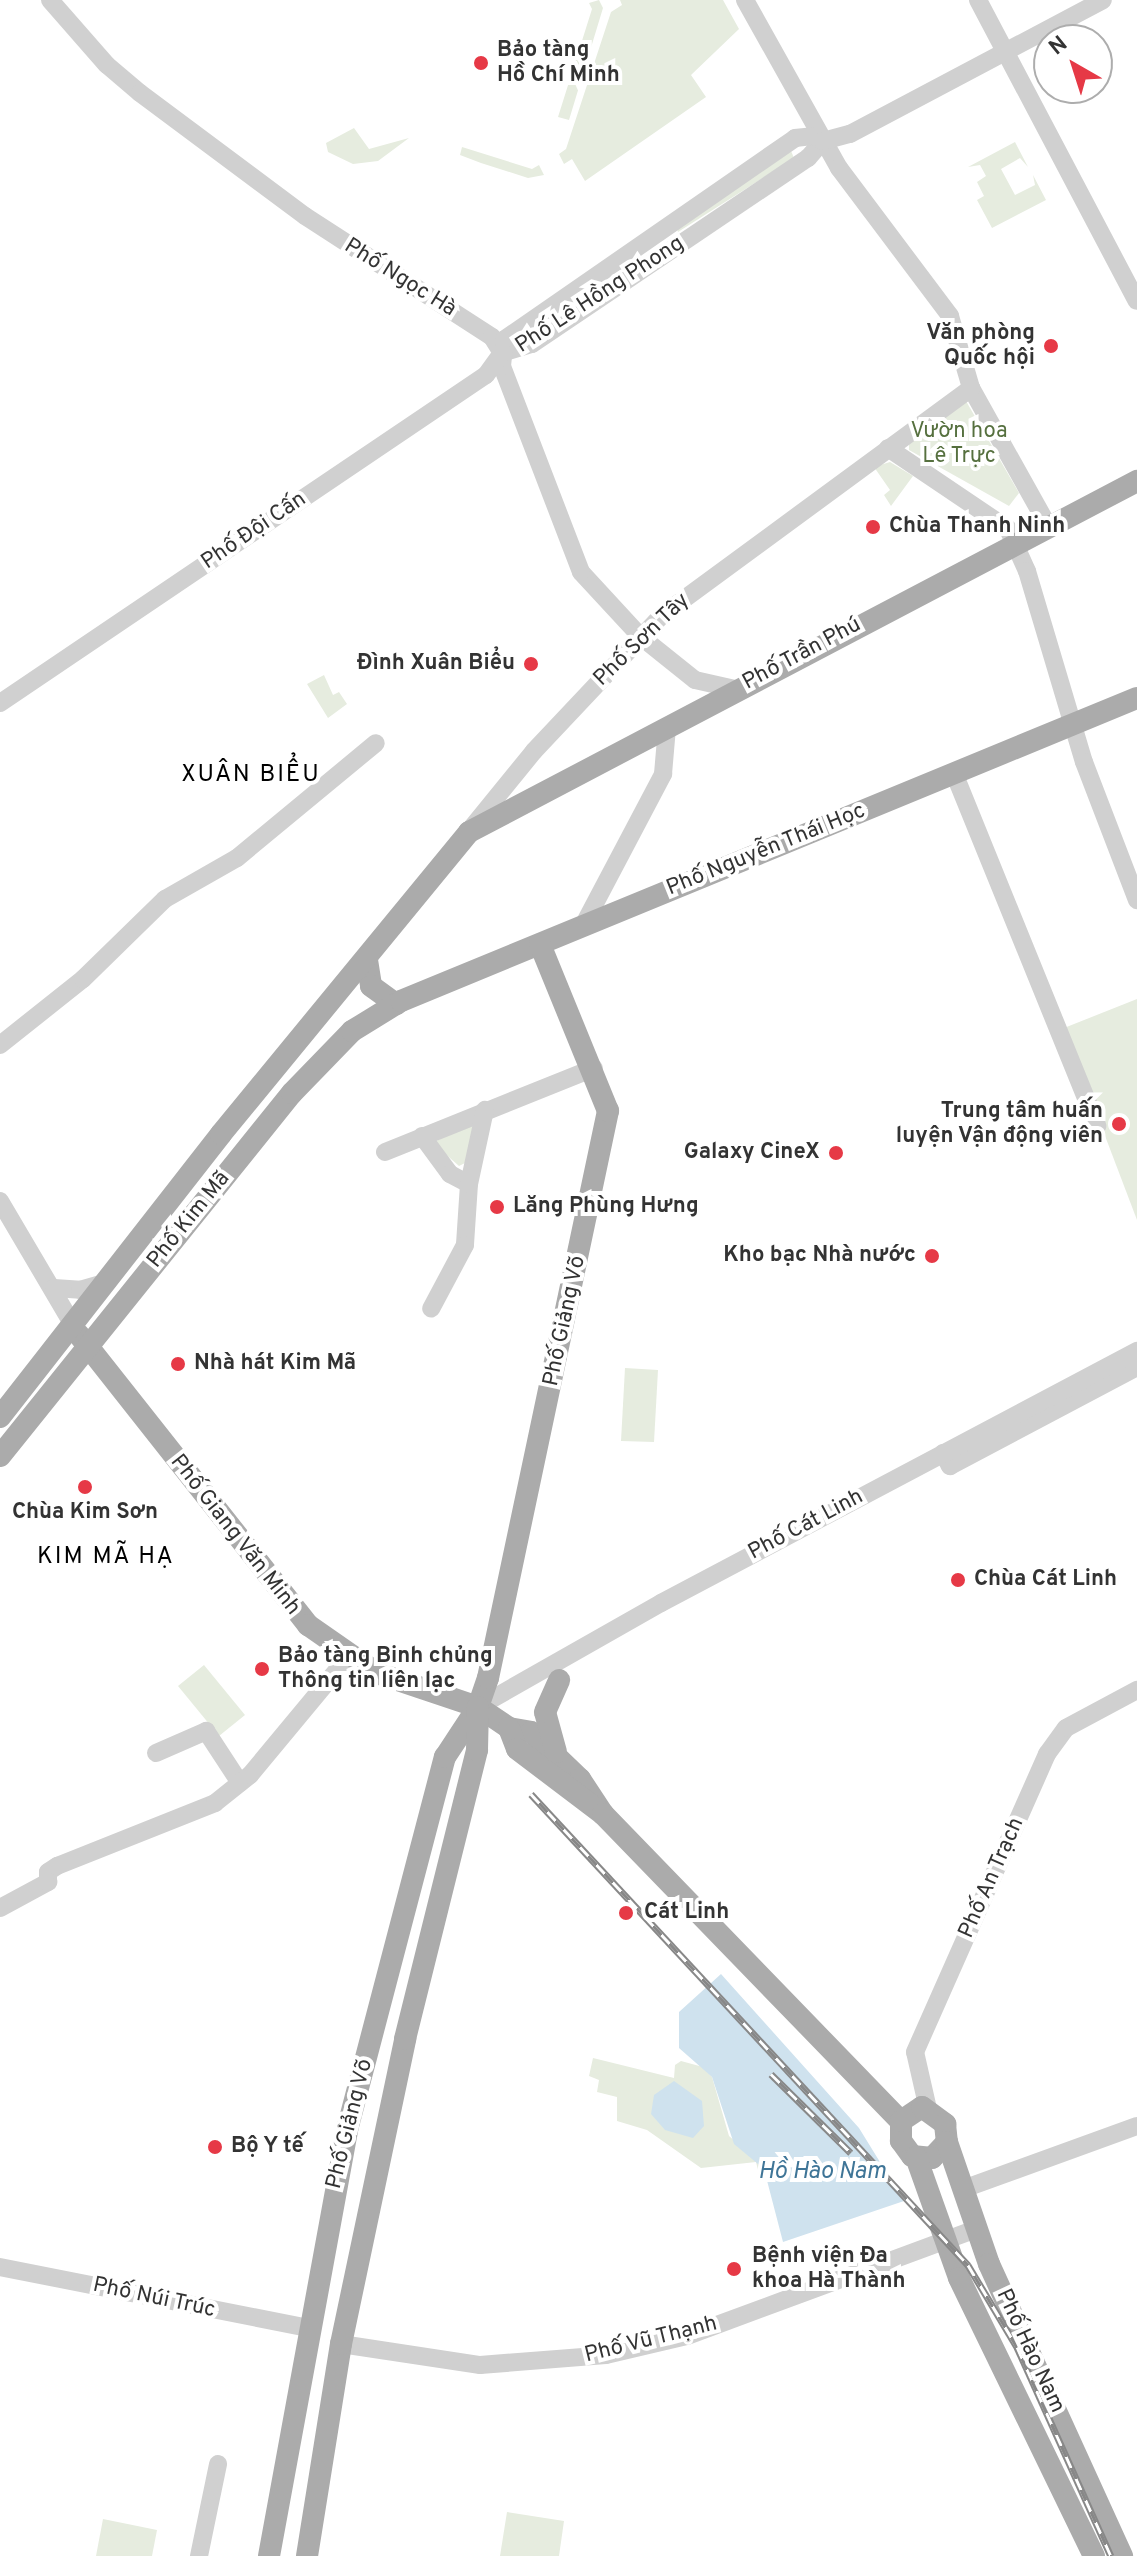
<!DOCTYPE html>
<meta charset="utf-8">
<style>
body{margin:0}
#map{position:relative;width:1137px;height:2556px;overflow:hidden;background:#fff;font-family:Overpass,sans-serif}
div>[style]{position:absolute}
.green>*{inset:0;background:#e6ecdf}
.water>*{inset:0;background:#cfe2ee}
.minor>*{height:18px;margin:-9px;padding:0 9px;transform-origin:9px;border-radius:9px;background:#d0d0d0}
.major>*{height:22px;margin:-11px;padding:0 11px;transform-origin:11px;border-radius:11px;background:#ababab}
.rail>*{height:7px;margin-top:-3.5px;transform-origin:0;background:repeating-linear-gradient(90deg,#fff 0 12px,#888 0 24px);box-sizing:border-box;border-block:2px solid #888}
.dots>*{width:22px;height:22px;translate:-50% -50%;box-sizing:border-box;border:4px solid #fff;border-radius:50%}
span{translate:-50% -50%;white-space:nowrap;text-align:center;line-height:1.15;-webkit-text-stroke:8px #fff;paint-order:stroke}
.poi-label{font-size:22px;color:#333;font-weight:700}
.left{translate:0 -50%;text-align:left}
.right{translate:-100% -50%;text-align:right}
.street-label{font-size:22px;color:#333}
.park-label{font-size:22px;color:#56703f}
.neighbourhood-label{font-size:24px;color:#000;letter-spacing:2px}
.water-label{font-size:24px;color:#3f7597;font-style:italic}
.north{position:absolute;left:1033px;top:24px;width:80px;height:80px;box-sizing:border-box;background:#fff;border:2px solid #adadad;border-radius:50%;rotate:321deg;font-size:22px;font-weight:700;line-height:32px;text-align:center;color:#333}
.north::after{content:'';display:block;margin:auto;width:28px;height:36px;background:#e63946;clip-path:polygon(50% 0,100% 100%,50% 72%,0 100%)}
</style>
<div id="map">
<div class="green">
<i style="clip-path:polygon(599px 0,603px 8px,569px 120px,558px 117px,592px 9px,589px 3px)"></i>
<i style="clip-path:polygon(620px 0,723px 0,739px 29px,691px 75px,706px 97px,585px 181px,572px 159px,564px 164px,559px 154px,566px 149px,611px 12px,622px 5px)"></i>
<i style="clip-path:polygon(354px 128px,369px 149px,409px 138px,378px 161px,353px 164px,328px 152px,326px 143px)"></i>
<i style="clip-path:polygon(1015px 142px,1028px 167px,1020px 158px,1001px 169px,1015px 195px,1035px 185px,1033px 175px,1046px 200px,992px 228px,977px 200px,984px 196px,977px 182px,986px 176px,980px 165px,968px 167px)"></i>
<i style="clip-path:polygon(462px 147px,532px 169px,539px 165px,544px 175px,528px 178px,481px 163px,460px 155px)"></i>
<i style="clip-path:polygon(791px 151px,794px 158px,678px 232px,677px 229px)"></i>
<i style="clip-path:polygon(966px 401px,1019px 493px,1009px 506px,909px 450px,909px 443px)"></i>
<i style="clip-path:polygon(890px 462px,913px 476px,891px 506px,884px 495px,890px 490px,874px 467px)"></i>
<i style="clip-path:polygon(324px 675px,333px 695px,339px 692px,347px 704px,328px 718px,307px 684px)"></i>
<i style="clip-path:polygon(1137px 999px,1137px 1220px,1064px 1028px)"></i>
<i style="clip-path:polygon(470px 1122px,474px 1128px,465px 1163px,459px 1166px,433px 1143px)"></i>
<i style="clip-path:polygon(625px 1368px,658px 1370px,654px 1442px,621px 1441px)"></i>
<i style="clip-path:polygon(204px 1665px,245px 1715px,219px 1736px,178px 1686px)"></i>
<i style="clip-path:polygon(593px 2058px,674px 2078px,675px 2065px,681px 2061px,703px 2067px,712px 2077px,729px 2136px,760px 2163px,766px 2177px,760px 2178px,756px 2162px,701px 2168px,647px 2130px,617px 2121px,617px 2097px,597px 2092px,599px 2080px,589px 2076px)"></i>
<i style="clip-path:polygon(507px 2512px,564px 2521px,559px 2556px,500px 2556px)"></i>
<i style="clip-path:polygon(103px 2519px,157px 2530px,152px 2556px,96px 2556px)"></i>
</div>
<div class="water">
<i style="clip-path:polygon(721px 1974px,859px 2128px,904px 2201px,783px 2242px,764px 2169px,734px 2144px,712px 2077px,679px 2048px,679px 2012px)"></i>
<i style="clip-path:polygon(674px 2081px,702px 2101px,704px 2126px,693px 2138px,665px 2130px,651px 2114px,654px 2095px)"></i>
</div>
<div class="minor">
<i style="left:50px;top:0;width:86px;rotate:48.8deg"></i>
<i style="left:107px;top:65px;width:43px;rotate:40.3deg"></i>
<i style="left:140px;top:93px;width:206px;rotate:36.7deg"></i>
<i style="left:305px;top:216px;width:223px;rotate:32.9deg"></i>
<i style="left:492px;top:337px;width:19px;rotate:58deg"></i>
<i style="left:745px;top:0;width:193px;rotate:60.8deg"></i>
<i style="left:839px;top:168px;width:185px;rotate:53.1deg"></i>
<i style="left:950px;top:316px;width:75px;rotate:73.7deg"></i>
<i style="left:971px;top:388px;width:158px;rotate:60.8deg"></i>
<i style="left:978px;top:0;width:340px;rotate:62.2deg"></i>
<i style="left:502px;top:353px;width:31px;rotate:-17deg"></i>
<i style="left:532px;top:344px;width:333px;rotate:-34deg"></i>
<i style="left:808px;top:158px;width:23px;rotate:-49deg"></i>
<i style="left:888px;top:448px;width:145px;rotate:34deg"></i>
<i style="left:1008px;top:529px;width:46px;rotate:65.7deg"></i>
<i style="left:1027px;top:571px;width:199px;rotate:73.4deg"></i>
<i style="left:1084px;top:762px;width:148px;rotate:69deg"></i>
<i style="left:735px;top:689px;width:41px;rotate:-167.3deg"></i>
<i style="left:695px;top:680px;width:70px;rotate:-141.3deg"></i>
<i style="left:640px;top:636px;width:87px;rotate:-132.7deg"></i>
<i style="left:581px;top:572px;width:221px;rotate:-111deg"></i>
<i style="left:502px;top:366px;width:27px;rotate:-84deg"></i>
<i style="left:505px;top:339px;width:353px;rotate:-34.7deg"></i>
<i style="left:795px;top:138px;width:20px;rotate:-6deg"></i>
<i style="left:815px;top:136px;width:9px;rotate:32deg"></i>
<i style="left:823px;top:141px;width:28px;rotate:-15deg"></i>
<i style="left:850px;top:134px;width:286px;rotate:-27.9deg"></i>
<i style="left:0;top:703px;width:586px;rotate:-34.02deg"></i>
<i style="left:486px;top:375px;width:27px;rotate:-54deg"></i>
<i style="left:954px;top:773px;width:381px;rotate:67.9deg"></i>
<i style="left:469px;top:831px;width:103px;rotate:-50.9deg"></i>
<i style="left:534px;top:751px;width:185px;rotate:-46.7deg"></i>
<i style="left:661px;top:616px;width:385px;rotate:-36.3deg"></i>
<i style="left:583px;top:926px;width:172px;rotate:-62.2deg"></i>
<i style="left:663px;top:774px;width:47px;rotate:-85.1deg"></i>
<i style="left:0;top:1045px;width:106px;rotate:-38.5deg"></i>
<i style="left:83px;top:979px;width:115px;rotate:-44.3deg"></i>
<i style="left:165px;top:899px;width:83px;rotate:-29.7deg"></i>
<i style="left:237px;top:858px;width:180px;rotate:-39.6deg"></i>
<i style="left:422px;top:1136px;width:47px;rotate:53.6deg"></i>
<i style="left:450px;top:1174px;width:21px;rotate:28deg"></i>
<i style="left:469px;top:1184px;width:61px;rotate:93.8deg"></i>
<i style="left:465px;top:1245px;width:72px;rotate:118deg"></i>
<i style="left:385px;top:1152px;width:225px;rotate:-21.9deg"></i>
<i style="left:469px;top:1184px;width:76px;rotate:-77.8deg"></i>
<i style="left:0;top:1201px;width:144px;rotate:59.5deg"></i>
<i style="left:54px;top:1288px;width:26px;rotate:4deg"></i>
<i style="left:80px;top:1290px;width:29px;rotate:-16deg"></i>
<i style="left:943px;top:1453px;width:15px;rotate:62deg"></i>
<i style="left:950px;top:1466px;width:212px;rotate:-27.9deg"></i>
<i style="left:478px;top:1707px;width:210px;rotate:-29.6deg"></i>
<i style="left:661px;top:1603px;width:539px;rotate:-27.9deg"></i>
<i style="left:156px;top:1753px;width:55px;rotate:-23.7deg"></i>
<i style="left:206px;top:1731px;width:62px;rotate:56.8deg"></i>
<i style="left:0;top:1908px;width:55px;rotate:-28.4deg"></i>
<i style="left:48px;top:1882px;width:10px;rotate:-90deg"></i>
<i style="left:48px;top:1872px;width:11px;rotate:-34deg"></i>
<i style="left:57px;top:1866px;width:170px;rotate:-21.7deg"></i>
<i style="left:215px;top:1803px;width:45px;rotate:-38.7deg"></i>
<i style="left:250px;top:1775px;width:153px;rotate:-50.3deg"></i>
<i style="left:928px;top:2109px;width:58px;rotate:-102.8deg"></i>
<i style="left:915px;top:2052px;width:326px;rotate:-66.1deg"></i>
<i style="left:1047px;top:1754px;width:32px;rotate:-54deg"></i>
<i style="left:1066px;top:1728px;width:81px;rotate:-28.2deg"></i>
<i style="left:963px;top:2189px;width:185px;rotate:-19.9deg"></i>
<i style="left:0;top:2267px;width:315px;rotate:11.2deg"></i>
<i style="left:341px;top:2344px;width:141px;rotate:8.6deg"></i>
<i style="left:480px;top:2365px;width:126px;rotate:-4.5deg"></i>
<i style="left:606px;top:2355px;width:83px;rotate:-13.2deg"></i>
<i style="left:687px;top:2336px;width:309px;rotate:-20.3deg"></i>
<i style="left:199px;top:2556px;width:94px;rotate:-78.3deg"></i>
</div>
<div class="major">
<i style="left:367px;top:960px;width:26px;rotate:81deg"></i>
<i style="left:371px;top:986px;width:31px;rotate:36deg"></i>
<i style="left:79px;top:1335px;width:370px;rotate:51.7deg"></i>
<i style="left:308px;top:1625px;width:84px;rotate:34.8deg"></i>
<i style="left:377px;top:1673px;width:107px;rotate:18.6deg"></i>
<i style="left:478px;top:1707px;width:37px;rotate:34deg"></i>
<i style="left:509px;top:1728px;width:22px;rotate:10deg"></i>
<i style="left:531px;top:1732px;width:68px;rotate:43.8deg"></i>
<i style="left:580px;top:1779px;width:42px;rotate:56.7deg"></i>
<i style="left:0;top:1417px;width:359px;rotate:-52deg"></i>
<i style="left:221px;top:1134px;width:391px;rotate:-50.6deg"></i>
<i style="left:469px;top:832px;width:755px;rotate:-27.72deg"></i>
<i style="left:0;top:1456px;width:466px;rotate:-51.2deg"></i>
<i style="left:292px;top:1093px;width:86px;rotate:-45.9deg"></i>
<i style="left:352px;top:1031px;width:57px;rotate:-31.5deg"></i>
<i style="left:401px;top:1001px;width:796px;rotate:-22.38deg"></i>
<i style="left:509px;top:1728px;width:22px;rotate:69deg"></i>
<i style="left:517px;top:1749px;width:108px;rotate:37.1deg"></i>
<i style="left:603px;top:1814px;width:428px;rotate:45.9deg"></i>
<i style="left:556px;top:1752px;width:41px;rotate:-105.4deg"></i>
<i style="left:545px;top:1712px;width:35px;rotate:-66deg"></i>
<i style="left:947px;top:2142px;width:22px;rotate:133deg"></i>
<i style="left:932px;top:2158px;width:20px;rotate:-174deg"></i>
<i style="left:912px;top:2156px;width:19px;rotate:-126deg"></i>
<i style="left:901px;top:2141px;width:20px;rotate:-90deg"></i>
<i style="left:901px;top:2121px;width:25px;rotate:-34deg"></i>
<i style="left:922px;top:2107px;width:29px;rotate:36deg"></i>
<i style="left:945px;top:2124px;width:18px;rotate:84deg"></i>
<i style="left:947px;top:2142px;width:129px;rotate:71deg"></i>
<i style="left:989px;top:2264px;width:321px;rotate:65.5deg"></i>
<i style="left:916px;top:2157px;width:128px;rotate:70.4deg"></i>
<i style="left:959px;top:2278px;width:309px;rotate:64.1deg"></i>
<i style="left:269px;top:2556px;width:433px;rotate:-79.6deg"></i>
<i style="left:347px;top:2130px;width:386px;rotate:-75.3deg"></i>
<i style="left:445px;top:1757px;width:60px;rotate:-56.6deg"></i>
<i style="left:478px;top:1707px;width:31px;rotate:-71deg"></i>
<i style="left:488px;top:1678px;width:580px;rotate:-78.05deg"></i>
<i style="left:608px;top:1111px;width:180px;rotate:-112.2deg"></i>
<i style="left:307px;top:2556px;width:215px;rotate:-80.9deg"></i>
<i style="left:341px;top:2344px;width:312px;rotate:-78.1deg"></i>
<i style="left:405px;top:2039px;width:298px;rotate:-76deg"></i>
<i style="left:477px;top:1750px;width:43px;rotate:-88.7deg"></i>
</div>
<div class="rail">
<i style="left:531px;top:1794px;width:643px;rotate:47.14deg"></i>
<i style="left:968px;top:2265px;width:96px;rotate:59.1deg"></i>
<i style="left:1017px;top:2347px;width:229px;rotate:65.8deg"></i>
<i style="left:771px;top:2074px;width:112px;rotate:44.6deg"></i>
</div>
<div class="dots">
<i style="left:481px;top:63px;background:#e63946"></i>
<i style="left:1051px;top:346px;background:#e63946"></i>
<i style="left:873px;top:527px;background:#e63946"></i>
<i style="left:531px;top:664px;background:#e63946"></i>
<i style="left:1119px;top:1124px;background:#e63946"></i>
<i style="left:836px;top:1153px;background:#e63946"></i>
<i style="left:497px;top:1207px;background:#e63946"></i>
<i style="left:932px;top:1256px;background:#e63946"></i>
<i style="left:178px;top:1364px;background:#e63946"></i>
<i style="left:85px;top:1487px;background:#e63946"></i>
<i style="left:958px;top:1580px;background:#e63946"></i>
<i style="left:262px;top:1669px;background:#e63946"></i>
<i style="left:626px;top:1913px;background:#e63946"></i>
<i style="left:215px;top:2147px;background:#e63946"></i>
<i style="left:734px;top:2269px;background:#e63946"></i>
</div>
<div class="poi-label">
<span class="left" style="left:497px;top:63px">Bảo tàng<br>Hồ Chí Minh</span>
<span class="right" style="left:1035px;top:346px">Văn phòng<br>Quốc hội</span>
<span class="left" style="left:889px;top:527px">Chùa Thanh Ninh</span>
<span class="right" style="left:515px;top:664px">Đình Xuân Biểu</span>
<span class="right" style="left:1103px;top:1124px">Trung tâm huấn<br>luyện Vận động viên</span>
<span class="right" style="left:820px;top:1153px">Galaxy CineX</span>
<span class="left" style="left:513px;top:1207px">Lăng Phùng Hưng</span>
<span class="right" style="left:916px;top:1256px">Kho bạc Nhà nước</span>
<span class="left" style="left:194px;top:1364px">Nhà hát Kim Mã</span>
<span style="left:85px;top:1513px">Chùa Kim Sơn</span>
<span class="left" style="left:974px;top:1580px">Chùa Cát Linh</span>
<span class="left" style="left:278px;top:1669px">Bảo tàng Binh chủng<br>Thông tin liên lạc</span>
<span class="left" style="left:644px;top:1913px">Cát Linh</span>
<span class="left" style="left:231px;top:2147px">Bộ Y tế</span>
<span class="left" style="left:752px;top:2269px">Bệnh viện Đa<br>khoa Hà Thành</span>
</div>
<div class="street-label">
<span style="left:400px;top:278px;rotate:32deg">Phố Ngọc Hà</span>
<span style="left:600px;top:295px;rotate:-33deg">Phố Lê Hồng Phong</span>
<span style="left:254px;top:531px;rotate:-34deg">Phố Đội Cấn</span>
<span style="left:642px;top:640px;rotate:-44deg">Phố Sơn Tây</span>
<span style="left:802px;top:654px;rotate:-28deg">Phố Trần Phú</span>
<span style="left:766px;top:850px;rotate:-22deg">Phố Nguyễn Thái Học</span>
<span style="left:189px;top:1220px;rotate:-51deg">Phố Kim Mã</span>
<span style="left:565px;top:1321px;rotate:-78deg">Phố Giảng Võ</span>
<span style="left:806px;top:1525px;rotate:-28deg">Phố Cát Linh</span>
<span style="left:235px;top:1535px;rotate:52deg">Phố Giang Văn Minh</span>
<span style="left:992px;top:1878px;rotate:-66deg">Phố An Trạch</span>
<span style="left:350px;top:2124px;rotate:-76deg">Phố Giảng Võ</span>
<span style="left:154px;top:2298px;rotate:12deg">Phố Núi Trúc</span>
<span style="left:651px;top:2340px;rotate:-14deg">Phố Vũ Thạnh</span>
<span style="left:1030px;top:2351px;rotate:65deg">Phố Hào Nam</span>
</div>
<div class="park-label">
<span style="left:959px;top:444px">Vườn hoa<br>Lê Trực</span>
</div>
<div class="neighbourhood-label">
<span style="left:251px;top:776px">XUÂN BIỂU</span>
<span style="left:106px;top:1558px">KIM MÃ HẠ</span>
</div>
<div class="water-label">
<span style="left:822px;top:2173px">Hồ Hào Nam</span>
</div>
<div class="north">N</div>
</div>
